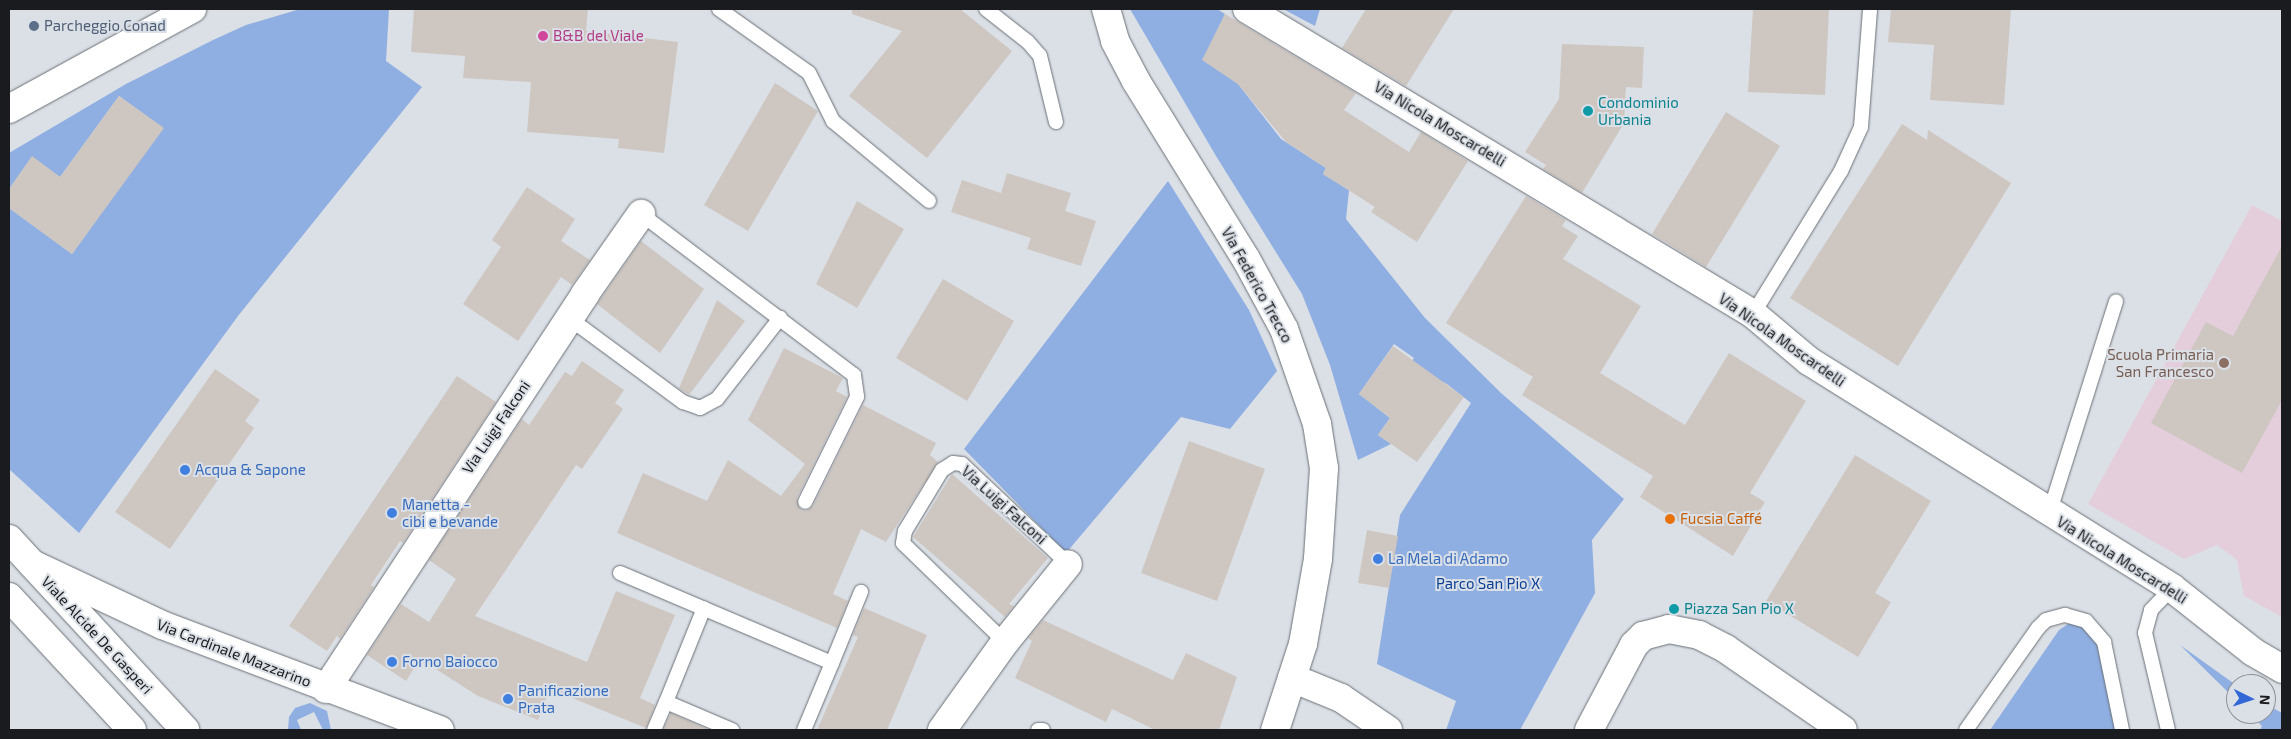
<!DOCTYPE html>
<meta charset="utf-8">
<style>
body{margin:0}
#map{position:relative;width:2291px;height:739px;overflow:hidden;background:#dbe0e7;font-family:"Exo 2",sans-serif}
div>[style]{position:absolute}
.education>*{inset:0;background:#e4cedc}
.green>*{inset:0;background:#8faee1}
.building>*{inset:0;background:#cec6c0}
.roads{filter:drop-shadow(0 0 1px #6a6f75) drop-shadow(0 0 1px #6a6f75)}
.lane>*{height:14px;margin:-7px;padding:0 7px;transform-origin:7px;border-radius:7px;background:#fff}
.street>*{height:28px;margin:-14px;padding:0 14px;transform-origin:14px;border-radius:14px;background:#fff}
.secondary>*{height:28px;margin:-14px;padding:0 14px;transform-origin:14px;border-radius:14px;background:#fff}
.primary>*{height:28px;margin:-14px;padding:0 14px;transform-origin:14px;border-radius:14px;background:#fff}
.dots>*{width:14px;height:14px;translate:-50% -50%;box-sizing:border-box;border:2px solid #dbe0e7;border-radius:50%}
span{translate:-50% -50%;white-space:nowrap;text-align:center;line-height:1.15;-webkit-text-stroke:4px #dbe0e7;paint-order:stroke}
.service-label{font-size:15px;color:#4e5e75}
.left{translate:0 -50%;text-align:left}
.hotel-label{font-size:15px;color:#b23c85}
.culture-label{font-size:15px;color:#0d838f}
.street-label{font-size:15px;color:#1a1b1e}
.education-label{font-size:15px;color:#785e54}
.right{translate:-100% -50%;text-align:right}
.shop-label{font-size:15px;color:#366cbe}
.food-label{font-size:15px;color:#c56008}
.park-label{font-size:15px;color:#0b4096}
.frame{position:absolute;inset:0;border:10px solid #1a1b1e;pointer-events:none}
.north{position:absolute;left:2226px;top:674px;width:50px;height:50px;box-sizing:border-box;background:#dbe0e7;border:1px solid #8e9197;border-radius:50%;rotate:94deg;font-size:14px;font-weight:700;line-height:20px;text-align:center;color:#1a1b1e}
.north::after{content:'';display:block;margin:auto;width:18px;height:22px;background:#3367d6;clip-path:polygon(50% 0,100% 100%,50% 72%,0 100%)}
</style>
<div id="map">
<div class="education">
<i style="clip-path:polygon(2252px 205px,2282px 221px,2282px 617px,2244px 596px,2237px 560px,2217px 545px,2184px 559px,2088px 504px)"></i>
</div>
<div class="green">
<i style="clip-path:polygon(300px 9px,389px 9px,386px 61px,422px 87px,238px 316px,79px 533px,9px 469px,9px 208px,72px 254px,163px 128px,119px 96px,60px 177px,32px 157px,9px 189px,9px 153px,126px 84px,213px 40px,246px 25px)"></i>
<i style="clip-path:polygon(1130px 9px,1217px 9px,1225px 14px,1203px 60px,1238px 84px,1281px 139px,1326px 168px,1323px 174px,1349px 190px,1346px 219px,1425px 318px,1501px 393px,1624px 499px,1592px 540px,1595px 593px,1520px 730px,1446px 730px,1456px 701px,1377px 664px,1400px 515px,1471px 403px,1447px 384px,1409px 365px,1414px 358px,1394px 344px,1359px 394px,1390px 418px,1378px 435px,1391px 444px,1358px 460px,1330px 365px,1302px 294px,1216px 156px)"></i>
<i style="clip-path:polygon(1283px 9px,1320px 9px,1315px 26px)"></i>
<i style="clip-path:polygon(1168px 181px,1249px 310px,1277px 371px,1230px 429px,1181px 417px,1066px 553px,964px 449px)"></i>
<i style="clip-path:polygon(2071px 622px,2098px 629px,2116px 730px,1990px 730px,2059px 630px)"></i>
<i style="clip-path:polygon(2180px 645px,2236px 685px,2236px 700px)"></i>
<i style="clip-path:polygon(310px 703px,327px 711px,331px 730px,323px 730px,314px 712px,297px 720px,301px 730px,288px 730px,289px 717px,295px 708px)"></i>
<i style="clip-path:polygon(2266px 704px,2282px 713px,2282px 730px,2260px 730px,2262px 726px,2250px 714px,2266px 714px)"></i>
</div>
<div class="building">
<i style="clip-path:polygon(414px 9px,588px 9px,586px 31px,678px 42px,664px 153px,618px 148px,619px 139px,527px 132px,531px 82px,463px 78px,465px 56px,411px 52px)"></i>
<i style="clip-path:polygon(852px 9px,960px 9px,1012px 51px,927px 158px,849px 96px,902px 31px,852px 14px)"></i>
<i style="clip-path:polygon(1366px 9px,1454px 9px,1406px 86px,1342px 48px)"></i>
<i style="clip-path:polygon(1753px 9px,1829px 9px,1825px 95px,1748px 92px)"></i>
<i style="clip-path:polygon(1891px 9px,2011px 9px,2004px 105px,1930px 100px,1934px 45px,1888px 42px)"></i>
<i style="clip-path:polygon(1225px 14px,1356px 93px,1344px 110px,1409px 152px,1421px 132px,1468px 161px,1417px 242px,1371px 212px,1375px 207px,1323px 174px,1326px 168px,1286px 142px,1238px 84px,1202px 60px)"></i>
<i style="clip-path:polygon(1562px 44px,1644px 47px,1642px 88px,1626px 87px,1624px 123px,1582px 193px,1543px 169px,1546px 165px,1525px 152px,1559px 99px)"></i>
<i style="clip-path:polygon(775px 83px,818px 111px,748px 231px,704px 205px)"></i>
<i style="clip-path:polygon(119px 96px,164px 128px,72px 254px,9px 208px,9px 189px,32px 156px,60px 177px)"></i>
<i style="clip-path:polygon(1726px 112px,1780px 146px,1706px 267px,1652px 234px)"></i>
<i style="clip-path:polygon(1902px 124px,1927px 140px,1928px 130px,2011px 183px,1898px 366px,1790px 298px)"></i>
<i style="clip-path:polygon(1007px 173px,1071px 193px,1065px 211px,1096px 221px,1081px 266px,1027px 249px,1031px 238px,951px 212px,962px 180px,1001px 193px)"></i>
<i style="clip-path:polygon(527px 187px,575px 219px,561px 241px,590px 260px,572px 285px,561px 277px,518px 341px,463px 304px,501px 247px,492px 240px)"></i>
<i style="clip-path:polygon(1526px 196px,1566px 220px,1562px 226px,1578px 236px,1563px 259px,1641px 306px,1600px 373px,1685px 425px,1729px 353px,1806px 401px,1750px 493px,1765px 502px,1733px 556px,1640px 497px,1653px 476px,1522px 395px,1533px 377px,1446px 323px)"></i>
<i style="clip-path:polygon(857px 201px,904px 229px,857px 308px,816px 284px)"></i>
<i style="clip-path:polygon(641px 241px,704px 289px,660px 353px,597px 304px)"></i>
<i style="clip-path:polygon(2282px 246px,2282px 400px,2242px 473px,2151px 423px,2206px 322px,2233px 336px)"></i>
<i style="clip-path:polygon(943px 279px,1014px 321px,967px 401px,896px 358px)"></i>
<i style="clip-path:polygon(717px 300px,745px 321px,689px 395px,679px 388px)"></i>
<i style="clip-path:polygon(1393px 346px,1464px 397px,1417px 462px,1378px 435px,1390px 418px,1359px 394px)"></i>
<i style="clip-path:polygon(784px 348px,843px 378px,836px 391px,847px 397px,797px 498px,801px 510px,806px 511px,813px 506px,863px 405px,936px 443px,930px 455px,938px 462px,886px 542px,861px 529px,833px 594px,848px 601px,837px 628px,617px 533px,643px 473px,707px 501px,728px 460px,781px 496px,805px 464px,748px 420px)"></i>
<i style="clip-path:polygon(582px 361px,624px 390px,615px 403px,623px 409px,582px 469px,576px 465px,475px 616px,587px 662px,616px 591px,675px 615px,640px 698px,655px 705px,646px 728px,550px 689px,538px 720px,478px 696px,420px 659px,406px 681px,367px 655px,401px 604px,429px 622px,456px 579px,429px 560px,522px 419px,529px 425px,565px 372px,572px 376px)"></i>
<i style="clip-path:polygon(215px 369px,260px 400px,245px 421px,254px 428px,170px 549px,115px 512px)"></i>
<i style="clip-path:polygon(457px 376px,496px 402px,403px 543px,400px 541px,371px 585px,374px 587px,340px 639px,337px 636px,327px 651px,289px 626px)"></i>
<i style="clip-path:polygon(1189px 441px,1265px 469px,1217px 601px,1141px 573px)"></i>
<i style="clip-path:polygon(1855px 455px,1931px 501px,1875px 593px,1891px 602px,1858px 657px,1766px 601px)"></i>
<i style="clip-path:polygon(952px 474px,1048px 558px,1009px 604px,1014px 606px,1005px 617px,913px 537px)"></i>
<i style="clip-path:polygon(1367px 530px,1398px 536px,1389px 588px,1358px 583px)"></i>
<i style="clip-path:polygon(864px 608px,927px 635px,887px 730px,817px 730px,858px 637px,853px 635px)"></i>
<i style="clip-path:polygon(1043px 620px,1173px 680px,1186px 653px,1237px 677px,1219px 730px,1155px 730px,1112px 709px,1106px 722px,1015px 678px,1032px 641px,1028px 638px)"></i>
<i style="clip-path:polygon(671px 713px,710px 730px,663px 730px)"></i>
</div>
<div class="roads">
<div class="lane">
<i style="left:719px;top:9px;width:110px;rotate:35.4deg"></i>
<i style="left:809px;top:73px;width:54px;rotate:63.4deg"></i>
<i style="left:833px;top:121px;width:125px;rotate:39.8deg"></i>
<i style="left:986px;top:9px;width:53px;rotate:38.2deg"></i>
<i style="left:1028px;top:42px;width:18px;rotate:49deg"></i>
<i style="left:1040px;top:56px;width:68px;rotate:76.4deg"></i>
<i style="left:641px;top:214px;width:267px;rotate:37.1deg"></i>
<i style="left:854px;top:375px;width:22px;rotate:82deg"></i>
<i style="left:857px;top:397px;width:117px;rotate:116.3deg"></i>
<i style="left:1753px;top:314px;width:168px;rotate:-58.4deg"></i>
<i style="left:1841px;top:171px;width:48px;rotate:-65.6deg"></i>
<i style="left:1861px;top:127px;width:118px;rotate:-85.6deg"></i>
<i style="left:569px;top:318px;width:142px;rotate:36.4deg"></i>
<i style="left:683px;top:402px;width:18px;rotate:19deg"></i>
<i style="left:700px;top:408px;width:19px;rotate:-28deg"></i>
<i style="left:717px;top:399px;width:103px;rotate:-52.1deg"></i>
<i style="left:2049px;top:514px;width:223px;rotate:-72.5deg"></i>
<i style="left:620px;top:573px;width:230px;rotate:23deg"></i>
<i style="left:832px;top:663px;width:73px;rotate:112.7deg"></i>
<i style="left:1005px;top:642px;width:142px;rotate:-135.9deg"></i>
<i style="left:903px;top:543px;width:12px;rotate:-81deg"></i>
<i style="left:905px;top:531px;width:71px;rotate:-58.8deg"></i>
<i style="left:942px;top:470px;width:13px;rotate:-32deg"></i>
<i style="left:953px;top:463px;width:9px;rotate:6deg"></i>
<i style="left:962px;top:464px;width:146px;rotate:43.3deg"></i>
<i style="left:832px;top:663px;width:77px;rotate:-67.8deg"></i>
<i style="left:666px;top:702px;width:101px;rotate:-68deg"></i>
<i style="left:654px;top:730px;width:30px;rotate:-67deg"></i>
<i style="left:666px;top:702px;width:72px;rotate:23deg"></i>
<i style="left:1038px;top:730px;width:5px"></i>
<i style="left:1966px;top:730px;width:125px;rotate:-54.8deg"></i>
<i style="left:2038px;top:628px;width:11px;rotate:-45deg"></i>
<i style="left:2046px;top:620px;width:20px;rotate:-15deg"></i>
<i style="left:2065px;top:615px;width:22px;rotate:16deg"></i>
<i style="left:2086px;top:621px;width:28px;rotate:49deg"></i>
<i style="left:2104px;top:642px;width:90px;rotate:78.4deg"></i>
<i style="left:2168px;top:730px;width:100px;rotate:-103.3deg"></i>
<i style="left:2145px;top:633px;width:24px;rotate:-75deg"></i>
<i style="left:2151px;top:610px;width:30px;rotate:-46deg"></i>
</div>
<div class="street">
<i style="left:1247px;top:9px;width:591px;rotate:31.08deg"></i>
<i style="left:1753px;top:314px;width:73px;rotate:40deg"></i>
<i style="left:1809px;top:361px;width:428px;rotate:32deg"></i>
<i style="left:2172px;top:588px;width:103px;rotate:38.3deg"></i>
<i style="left:2253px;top:652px;width:34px;rotate:30deg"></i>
<i style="left:1292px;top:678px;width:53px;rotate:22.2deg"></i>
<i style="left:1341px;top:698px;width:57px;rotate:34.2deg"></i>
<i style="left:326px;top:689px;width:472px;rotate:-56.7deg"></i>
<i style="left:585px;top:294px;width:98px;rotate:-55deg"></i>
<i style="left:942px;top:730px;width:108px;rotate:-54.4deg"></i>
<i style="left:1005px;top:642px;width:100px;rotate:-51.1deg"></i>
<i style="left:1589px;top:730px;width:96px;rotate:-62.1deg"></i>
<i style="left:1634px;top:645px;width:13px;rotate:-45deg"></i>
<i style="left:1643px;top:636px;width:27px;rotate:-15deg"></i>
<i style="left:1669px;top:629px;width:31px;rotate:11deg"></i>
<i style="left:1699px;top:635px;width:30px;rotate:27deg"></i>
<i style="left:1726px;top:649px;width:142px;rotate:34.7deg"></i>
</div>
<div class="secondary">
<i style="left:1106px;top:9px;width:33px;rotate:74deg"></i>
<i style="left:1115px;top:41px;width:45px;rotate:62.3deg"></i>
<i style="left:1136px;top:81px;width:209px;rotate:58.3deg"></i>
<i style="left:1246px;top:259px;width:80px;rotate:61.5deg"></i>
<i style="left:1284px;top:329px;width:101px;rotate:70.8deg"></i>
<i style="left:1317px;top:424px;width:45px;rotate:81deg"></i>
<i style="left:1324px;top:468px;width:91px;rotate:93.8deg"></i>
<i style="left:1318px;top:559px;width:86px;rotate:100deg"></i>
<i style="left:1303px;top:644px;width:90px;rotate:108deg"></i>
<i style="left:9px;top:539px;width:260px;rotate:47.3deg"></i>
<i style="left:32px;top:564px;width:144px;rotate:25.1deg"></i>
<i style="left:162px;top:625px;width:297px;rotate:20.7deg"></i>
<i style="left:9px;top:597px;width:181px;rotate:47.2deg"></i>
</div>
<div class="primary">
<i style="left:9px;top:109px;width:209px;rotate:-28.7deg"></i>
</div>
</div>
<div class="dots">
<i style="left:34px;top:26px;background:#5c6f8a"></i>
<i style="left:543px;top:36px;background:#d1479c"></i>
<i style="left:1588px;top:111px;background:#0f9aa8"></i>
<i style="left:2224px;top:363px;background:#8d6e63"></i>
<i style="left:185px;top:470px;background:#3f7fe0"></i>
<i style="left:392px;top:513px;background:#3f7fe0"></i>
<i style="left:1670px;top:519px;background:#e8710a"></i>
<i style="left:1378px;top:559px;background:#3f7fe0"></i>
<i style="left:1674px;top:609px;background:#0f9aa8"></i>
<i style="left:392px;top:662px;background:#3f7fe0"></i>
<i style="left:508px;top:699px;background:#3f7fe0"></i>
</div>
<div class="service-label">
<span class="left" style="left:44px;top:26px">Parcheggio Conad</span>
</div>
<div class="hotel-label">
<span class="left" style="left:553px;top:36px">B&amp;B del Viale</span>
</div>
<div class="culture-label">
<span class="left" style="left:1598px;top:111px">Condominio<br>Urbania</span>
<span class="left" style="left:1684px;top:609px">Piazza San Pio X</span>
</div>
<div class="street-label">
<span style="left:1440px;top:124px;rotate:31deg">Via Nicola Moscardelli</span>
<span style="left:1257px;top:285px;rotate:61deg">Via Federico Trecco</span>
<span style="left:1782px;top:340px;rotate:35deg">Via Nicola Moscardelli</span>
<span style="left:496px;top:427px;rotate:-56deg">Via Luigi Falconi</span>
<span style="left:1004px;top:505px;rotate:42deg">Via Luigi Falconi</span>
<span style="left:2122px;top:560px;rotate:32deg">Via Nicola Moscardelli</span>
<span style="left:97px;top:635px;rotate:47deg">Viale Alcide De Gasperi</span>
<span style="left:234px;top:653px;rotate:21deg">Via Cardinale Mazzarino</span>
</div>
<div class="education-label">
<span class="right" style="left:2214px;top:363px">Scuola Primaria<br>San Francesco</span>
</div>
<div class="shop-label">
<span class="left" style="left:195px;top:470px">Acqua &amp; Sapone</span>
<span class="left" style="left:402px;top:513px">Manetta -<br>cibi e bevande</span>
<span class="left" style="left:1388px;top:559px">La Mela di Adamo</span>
<span class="left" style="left:402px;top:662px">Forno Baiocco</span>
<span class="left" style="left:518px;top:699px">Panificazione<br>Prata</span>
</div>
<div class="food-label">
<span class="left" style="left:1680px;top:519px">Fucsia Caffé</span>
</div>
<div class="park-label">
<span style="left:1488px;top:584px">Parco San Pio X</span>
</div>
<div class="frame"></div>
<div class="north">N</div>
</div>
